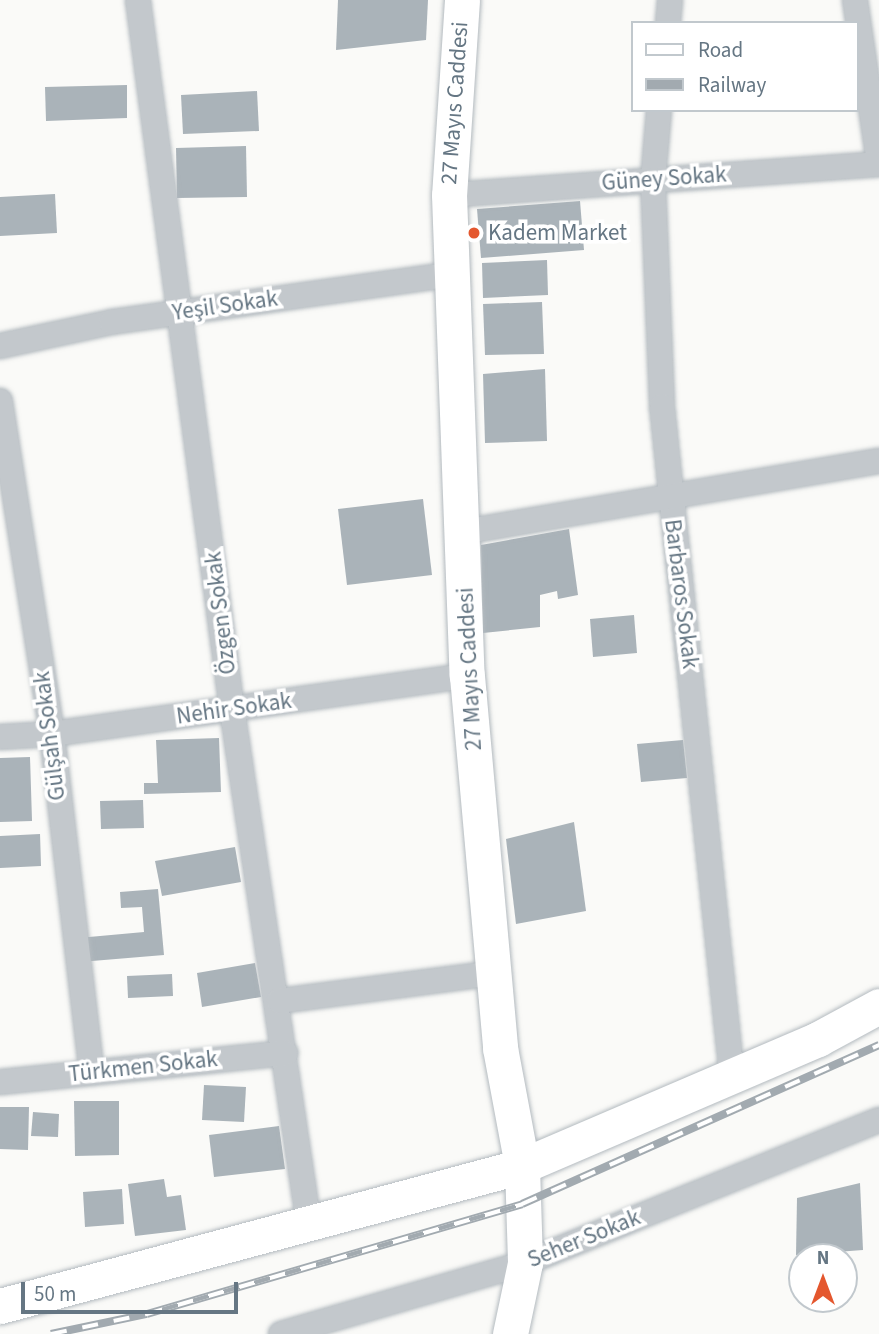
<!DOCTYPE html>
<meta charset="utf-8">
<style>
body{margin:0}
#map{position:relative;width:879px;height:1334px;overflow:hidden;background:#fafaf8;font-family:"Source Sans 3",sans-serif}
div>[style]{position:absolute}
.building>*{inset:0;background:#aab3b9}
.roads{filter:drop-shadow(0 0 2px #b3babf) drop-shadow(0 0 2px #b3babf)}
.street>*{height:24px;margin:-12px;padding:0 12px;transform-origin:12px;border-radius:12px;background:#c3c8cc}
.secondary>*{height:35px;margin:-17.5px;padding:0 17.5px;transform-origin:17.5px;border-radius:17.5px;background:#fff}
.rail>*{height:8px;margin-top:-4px;transform-origin:0;background:repeating-linear-gradient(90deg,#fff 0 16px,#a2aab0 0 32px);box-sizing:border-box;border-block:2px solid #a2aab0}
.dots>*{width:19px;height:19px;translate:-50% -50%;box-sizing:border-box;border:4px solid #fff;border-radius:50%}
span{translate:-50% -50%;white-space:nowrap;text-align:center;line-height:1.15;-webkit-text-stroke:7px #fff;paint-order:stroke}
.street-label{font-size:23px;color:#657683}
.poi-label{font-size:23px;color:#657683}
.left{translate:0 -50%;text-align:left}
.legend{position:absolute;left:631px;top:21px;width:228px;height:91px;box-sizing:border-box;background:#fff;border:2px solid #c1c8cd;margin:0;padding:9px 12px;list-style:none;font-size:21px;color:#657683}
.legend li{display:flex;align-items:center;gap:14px;height:35px}
.legend b{width:35px;border:2px solid #c1c8cd}
.north{position:absolute;left:788px;top:1243px;width:70px;height:70px;box-sizing:border-box;background:#fff;border:2px solid #c1c8cd;border-radius:50%;rotate:0deg;font-size:19px;font-weight:700;line-height:28px;text-align:center;color:#657683}
.north::after{content:'';display:block;margin:auto;width:24px;height:32px;background:#e4572e;clip-path:polygon(50% 0,100% 100%,50% 72%,0 100%)}
.scale{position:absolute;left:21px;top:1282px;width:217px;height:32px;box-sizing:border-box;border:4px solid #657683;border-top:0;padding-left:9px;font-size:21px;line-height:24px;white-space:nowrap;color:#657683;-webkit-text-stroke:5px #fff;paint-order:stroke}
</style>
<div id="map">
<div class="building">
<i style="clip-path:polygon(338px 0,428px 0,426px 40px,336px 50px)"></i>
<i style="clip-path:polygon(127px 85px,127px 118px,46px 121px,45px 87px)"></i>
<i style="clip-path:polygon(257px 91px,259px 131px,183px 134px,181px 95px)"></i>
<i style="clip-path:polygon(246px 146px,247px 197px,177px 198px,176px 148px)"></i>
<i style="clip-path:polygon(55px 194px,57px 233px,0 236px,0 197px)"></i>
<i style="clip-path:polygon(580px 201px,584px 250px,481px 258px,477px 209px)"></i>
<i style="clip-path:polygon(547px 260px,548px 295px,483px 298px,482px 263px)"></i>
<i style="clip-path:polygon(542px 302px,544px 354px,485px 355px,483px 304px)"></i>
<i style="clip-path:polygon(545px 369px,547px 441px,485px 443px,483px 374px)"></i>
<i style="clip-path:polygon(423px 499px,432px 575px,347px 585px,338px 509px)"></i>
<i style="clip-path:polygon(569px 529px,578px 595px,558px 599px,557px 591px,540px 595px,540px 627px,483px 633px,481px 545px)"></i>
<i style="clip-path:polygon(634px 615px,637px 653px,593px 657px,590px 619px)"></i>
<i style="clip-path:polygon(219px 738px,221px 792px,144px 794px,144px 783px,158px 783px,156px 740px)"></i>
<i style="clip-path:polygon(683px 740px,687px 778px,641px 782px,637px 744px)"></i>
<i style="clip-path:polygon(30px 757px,32px 821px,0 822px,0 758px)"></i>
<i style="clip-path:polygon(143px 800px,144px 828px,101px 829px,100px 801px)"></i>
<i style="clip-path:polygon(574px 822px,586px 911px,516px 924px,506px 839px)"></i>
<i style="clip-path:polygon(40px 834px,41px 866px,0 868px,0 836px)"></i>
<i style="clip-path:polygon(235px 847px,241px 882px,162px 896px,155px 861px)"></i>
<i style="clip-path:polygon(158px 889px,164px 955px,80px 962px,78px 938px,144px 932px,142px 907px,121px 908px,120px 892px)"></i>
<i style="clip-path:polygon(255px 963px,261px 997px,202px 1007px,197px 973px)"></i>
<i style="clip-path:polygon(172px 974px,173px 996px,128px 998px,127px 976px)"></i>
<i style="clip-path:polygon(204px 1085px,246px 1087px,244px 1122px,202px 1120px)"></i>
<i style="clip-path:polygon(74px 1101px,119px 1101px,119px 1155px,75px 1156px)"></i>
<i style="clip-path:polygon(0 1107px,29px 1107px,28px 1150px,0 1149px)"></i>
<i style="clip-path:polygon(33px 1112px,59px 1114px,58px 1137px,31px 1136px)"></i>
<i style="clip-path:polygon(279px 1126px,285px 1169px,214px 1177px,209px 1135px)"></i>
<i style="clip-path:polygon(164px 1179px,167px 1197px,181px 1195px,186px 1230px,135px 1236px,128px 1184px)"></i>
<i style="clip-path:polygon(860px 1183px,863px 1250px,796px 1255px,797px 1198px)"></i>
<i style="clip-path:polygon(122px 1189px,124px 1224px,85px 1227px,83px 1192px)"></i>
</div>
<div class="roads">
<div class="street">
<i style="left:138px;top:0;width:715px;rotate:82.45deg"></i>
<i style="left:232px;top:709px;width:522px;rotate:81.51deg"></i>
<i style="left:855px;top:0;width:165px;rotate:81.6deg"></i>
<i style="left:668px;top:23px;width:23px;rotate:-85deg"></i>
<i style="left:659px;top:110px;width:70px;rotate:94.9deg"></i>
<i style="left:653px;top:180px;width:226px;rotate:87.7deg"></i>
<i style="left:662px;top:406px;width:674px;rotate:84.04deg"></i>
<i style="left:449px;top:195px;width:431px;rotate:-4.1deg"></i>
<i style="left:0;top:346px;width:115px;rotate:-12.1deg"></i>
<i style="left:112px;top:322px;width:343px;rotate:-8deg"></i>
<i style="left:0;top:401px;width:337px;rotate:81.1deg"></i>
<i style="left:52px;top:734px;width:341px;rotate:83.3deg"></i>
<i style="left:463px;top:532px;width:422px;rotate:-9.7deg"></i>
<i style="left:0;top:737px;width:52px;rotate:-3.3deg"></i>
<i style="left:52px;top:734px;width:419px;rotate:-8deg"></i>
<i style="left:279px;top:1001px;width:218px;rotate:-7.4deg"></i>
<i style="left:0;top:1082px;width:287px;rotate:-5.8deg"></i>
<i style="left:281px;top:1334px;width:254px;rotate:-16.2deg"></i>
<i style="left:525px;top:1263px;width:382px;rotate:-22deg"></i>
</div>
<div class="secondary">
<i style="left:462px;top:0;width:195px;rotate:93.8deg"></i>
<i style="left:449px;top:195px;width:481px;rotate:87.9deg"></i>
<i style="left:467px;top:676px;width:373px;rotate:84.9deg"></i>
<i style="left:500px;top:1048px;width:120px;rotate:79.4deg"></i>
<i style="left:522px;top:1166px;width:97px;rotate:88.2deg"></i>
<i style="left:525px;top:1263px;width:73px;rotate:101.9deg"></i>
<i style="left:0;top:1306px;width:540px;rotate:-15.01deg"></i>
<i style="left:522px;top:1166px;width:322px;rotate:-23.2deg"></i>
<i style="left:818px;top:1039px;width:69px;rotate:-28.4deg"></i>
</div>
</div>
<div class="rail">
<i style="left:51px;top:1334px;width:98px;rotate:-11.8deg"></i>
<i style="left:147px;top:1314px;width:391px;rotate:-16.3deg"></i>
<i style="left:522px;top:1204px;width:391px;rotate:-24deg"></i>
</div>
<div class="dots">
<i style="left:474px;top:233px;background:#e4572e"></i>
</div>
<div class="street-label">
<span style="left:455px;top:103px;rotate:-86deg">27 Mayıs Caddesi</span>
<span style="left:664px;top:179px;rotate:-4deg">Güney Sokak</span>
<span style="left:225px;top:306px;rotate:-8deg">Yeşil Sokak</span>
<span style="left:681px;top:594px;rotate:83deg">Barbaros Sokak</span>
<span style="left:221px;top:613px;rotate:-97deg">Özgen Sokak</span>
<span style="left:470px;top:669px;rotate:-93deg">27 Mayıs Caddesi</span>
<span style="left:234px;top:709px;rotate:-8deg">Nehir Sokak</span>
<span style="left:50px;top:736px;rotate:-97deg">Gülşah Sokak</span>
<span style="left:143px;top:1067px;rotate:-6deg">Türkmen Sokak</span>
<span style="left:584px;top:1239px;rotate:-22deg">Seher Sokak</span>
</div>
<div class="poi-label">
<span class="left" style="left:488px;top:233px">Kadem Market</span>
</div>
<ul class="legend">
<li><b style="height:9px;background:#fff"></b>Road</li>
<li><b style="height:9px;background:#a2aab0"></b>Railway</li>
</ul>
<div class="north">N</div>
<div class="scale">50 m</div>
</div>
